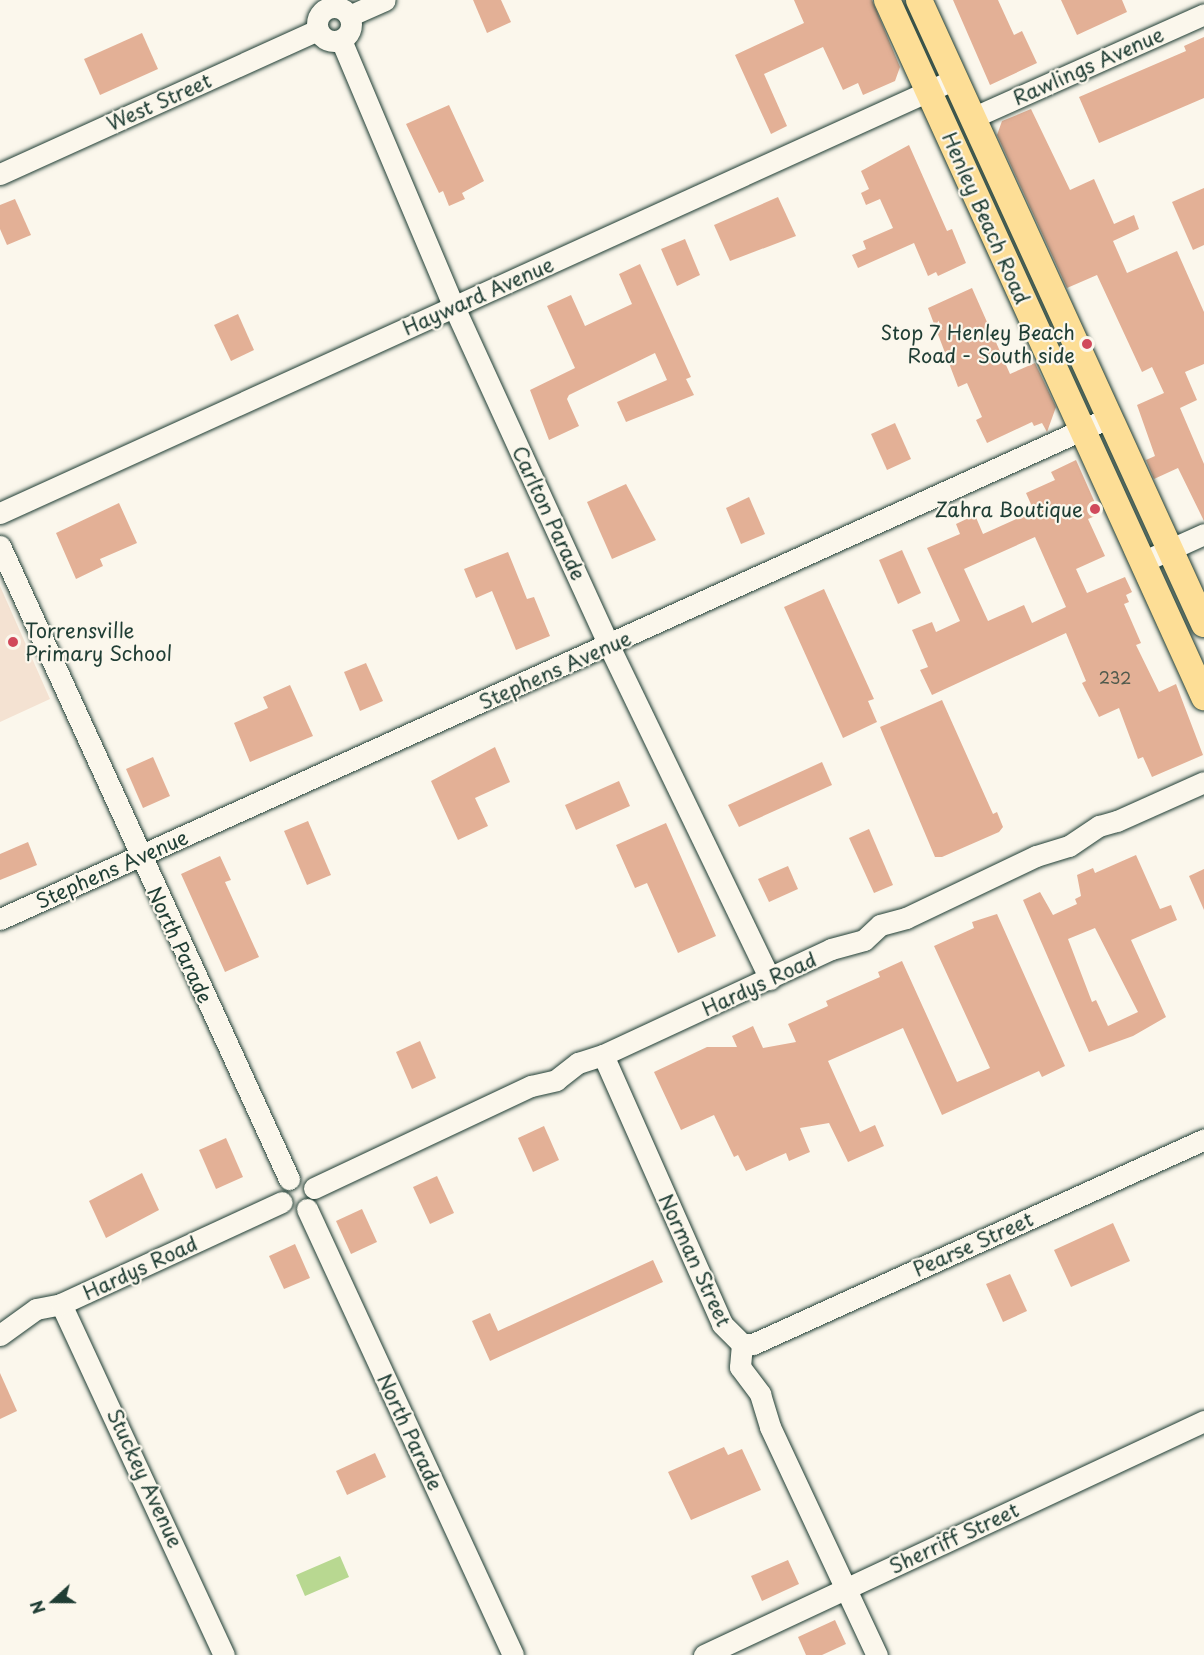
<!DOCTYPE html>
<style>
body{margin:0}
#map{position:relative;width:1204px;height:1655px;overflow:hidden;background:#fbf7ec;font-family:"Playpen Sans",sans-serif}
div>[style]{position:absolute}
.built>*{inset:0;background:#f4e2d2}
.green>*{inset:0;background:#b8d891}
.building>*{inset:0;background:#e3b096}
.roads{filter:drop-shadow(0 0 2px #1f3d34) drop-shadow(0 0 2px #1f3d34)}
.minor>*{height:21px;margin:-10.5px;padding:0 10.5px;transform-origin:10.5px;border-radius:10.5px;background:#fbf7ec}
.minor>.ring{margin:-10.5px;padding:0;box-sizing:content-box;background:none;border:21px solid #fbf7ec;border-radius:50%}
.major>*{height:26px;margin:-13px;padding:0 13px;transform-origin:13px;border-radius:13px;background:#fdde96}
.dots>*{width:16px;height:16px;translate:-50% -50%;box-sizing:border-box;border:3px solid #fbf7ec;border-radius:50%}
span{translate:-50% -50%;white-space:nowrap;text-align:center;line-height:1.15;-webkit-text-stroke:4.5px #fbf7ec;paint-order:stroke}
.number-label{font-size:16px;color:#505a4c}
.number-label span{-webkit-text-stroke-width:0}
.street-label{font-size:20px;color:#1f3d34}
.poi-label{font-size:20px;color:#1f3d34}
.right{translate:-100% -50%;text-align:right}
.left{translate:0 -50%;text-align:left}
.north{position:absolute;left:24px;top:1571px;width:60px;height:60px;-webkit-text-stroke:4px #fbf7ec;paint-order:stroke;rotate:249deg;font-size:16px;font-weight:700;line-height:24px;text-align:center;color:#1f3d34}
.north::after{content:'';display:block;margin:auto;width:21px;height:27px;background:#1f3d34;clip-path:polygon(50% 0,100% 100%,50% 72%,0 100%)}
</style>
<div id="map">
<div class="built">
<i style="clip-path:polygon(0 586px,50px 699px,0 722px)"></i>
</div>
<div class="green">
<i style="clip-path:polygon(340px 1556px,349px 1577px,305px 1596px,296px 1575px)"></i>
</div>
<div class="building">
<i style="clip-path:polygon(473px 0,501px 0,511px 22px,487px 33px)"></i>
<i style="clip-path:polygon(794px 0,872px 0,900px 67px,895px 81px,863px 95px,858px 83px,843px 90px,823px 47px,764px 74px,787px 126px,771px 134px,735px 55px,804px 23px)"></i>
<i style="clip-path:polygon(953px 0,998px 0,1014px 35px,1022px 31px,1037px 63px,990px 85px)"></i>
<i style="clip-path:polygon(1061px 0,1122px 0,1127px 12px,1077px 35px)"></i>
<i style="clip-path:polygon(142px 33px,158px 69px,100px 95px,84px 59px)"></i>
<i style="clip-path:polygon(1204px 37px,1204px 98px,1099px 143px,1079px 97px,1186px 51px,1184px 46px)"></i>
<i style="clip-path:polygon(449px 105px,484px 181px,462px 193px,465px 199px,449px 206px,443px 191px,439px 193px,406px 124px)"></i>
<i style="clip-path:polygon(1031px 109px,1070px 190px,1094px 179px,1114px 224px,1134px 215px,1139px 229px,1113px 241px,1127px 273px,1177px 251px,1204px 312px,1204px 364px,1185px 372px,1197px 400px,1180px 408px,1204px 464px,1204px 521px,1178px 468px,1154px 479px,1146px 460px,1155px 456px,1137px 405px,1164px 393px,1152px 367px,1142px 372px,1097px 275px,1067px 288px,997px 135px,1002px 121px)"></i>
<i style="clip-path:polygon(909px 145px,947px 231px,952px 229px,966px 263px,938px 276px,936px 272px,928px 276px,914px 243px,858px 268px,852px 255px,866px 249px,863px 241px,893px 228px,880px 199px,866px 205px,861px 193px,869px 189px,861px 171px)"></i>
<i style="clip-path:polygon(1204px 188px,1204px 245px,1193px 250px,1172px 202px)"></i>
<i style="clip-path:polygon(778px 197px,796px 236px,730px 261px,714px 225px)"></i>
<i style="clip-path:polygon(15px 199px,31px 235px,7px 245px,0 229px,0 205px)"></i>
<i style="clip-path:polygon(685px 239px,700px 275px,677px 286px,661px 249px)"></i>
<i style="clip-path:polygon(640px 264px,691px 377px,686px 379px,694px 395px,626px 422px,617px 402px,667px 380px,655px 353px,569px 395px,567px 399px,579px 426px,549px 440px,530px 390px,575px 368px,547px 306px,571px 295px,585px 326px,632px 304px,619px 274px)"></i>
<i style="clip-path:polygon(972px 288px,1010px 374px,1035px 363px,1056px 407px,1047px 432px,1042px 423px,1034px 426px,1032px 422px,987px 443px,976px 420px,982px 417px,967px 383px,958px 387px,928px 308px)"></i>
<i style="clip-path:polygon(238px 314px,254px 350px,231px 361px,214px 325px)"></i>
<i style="clip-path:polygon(895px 423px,911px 459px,887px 470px,871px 434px)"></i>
<i style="clip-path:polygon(evenodd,1076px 460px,1100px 514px,1088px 519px,1105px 556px,1076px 569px,1087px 593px,1125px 577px,1132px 592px,1126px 595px,1129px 602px,1124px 604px,1141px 643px,1136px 645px,1159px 692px,1176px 684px,1203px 755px,1152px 777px,1143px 757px,1138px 759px,1119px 708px,1099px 717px,1082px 683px,1086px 681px,1066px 633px,932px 695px,920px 670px,928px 667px,912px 630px,932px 622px,936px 632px,960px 621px,927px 548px,960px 534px,956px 524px,975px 515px,983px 534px,1034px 511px,1026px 493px,1055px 480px,1051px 472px,1076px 460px,1035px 537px,1066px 607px,1032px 623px,1024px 605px,988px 621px,964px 569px,1035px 537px)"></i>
<i style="clip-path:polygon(626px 484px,656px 540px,612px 559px,587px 502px)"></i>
<i style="clip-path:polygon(749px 497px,765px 534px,741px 544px,726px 508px)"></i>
<i style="clip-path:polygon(119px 503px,137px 543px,100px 559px,103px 566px,76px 579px,56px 533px)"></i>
<i style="clip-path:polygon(902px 550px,921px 593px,898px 604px,879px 560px)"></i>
<i style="clip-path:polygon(508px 552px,527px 599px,534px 597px,550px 636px,516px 650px,492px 591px,476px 598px,464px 569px)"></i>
<i style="clip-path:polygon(824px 589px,874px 699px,868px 701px,877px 722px,843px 738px,784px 607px)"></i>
<i style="clip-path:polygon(366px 663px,383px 701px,360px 711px,344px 672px)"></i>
<i style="clip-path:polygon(290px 685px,313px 736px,250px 762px,234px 723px,268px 708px,263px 697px)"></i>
<i style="clip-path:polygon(942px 700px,993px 814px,997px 812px,1003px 827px,999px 832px,942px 857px,935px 857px,880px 727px)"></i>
<i style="clip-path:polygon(495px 747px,510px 782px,475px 798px,488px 826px,458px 840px,431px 781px)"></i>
<i style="clip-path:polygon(153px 757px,170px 796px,143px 808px,126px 769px)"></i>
<i style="clip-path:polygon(822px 762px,832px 785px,739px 827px,728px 805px)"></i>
<i style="clip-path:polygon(619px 781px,630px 806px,576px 830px,565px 805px)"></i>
<i style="clip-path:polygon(308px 821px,331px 875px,307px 885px,284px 831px)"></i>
<i style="clip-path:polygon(666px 823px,716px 936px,678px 953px,647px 883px,635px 888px,616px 845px)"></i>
<i style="clip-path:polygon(869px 829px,893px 885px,874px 893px,849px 838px)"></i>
<i style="clip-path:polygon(28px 842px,37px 865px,0 880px,0 854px)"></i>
<i style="clip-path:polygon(evenodd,1136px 855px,1160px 909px,1171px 905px,1177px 920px,1131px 940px,1166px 1017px,1133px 1036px,1089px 1052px,1023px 900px,1040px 892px,1053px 915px,1077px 904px,1075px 899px,1081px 896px,1077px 875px,1093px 868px,1095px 873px,1136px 855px,1095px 928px,1138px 1012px,1108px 1026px,1096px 1000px,1092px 1002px,1068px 939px,1095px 928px)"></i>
<i style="clip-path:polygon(220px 856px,231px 880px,225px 882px,259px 957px,225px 972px,181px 874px)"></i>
<i style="clip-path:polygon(788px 866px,798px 889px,769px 902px,758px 879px)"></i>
<i style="clip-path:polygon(1204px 869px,1204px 910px,1189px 876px)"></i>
<i style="clip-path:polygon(997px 914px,1065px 1066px,1042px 1077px,1039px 1071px,942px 1115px,903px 1028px,828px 1061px,860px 1132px,875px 1125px,884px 1146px,848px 1162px,829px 1123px,800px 1128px,810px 1152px,789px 1161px,786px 1153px,746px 1171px,738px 1155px,734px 1157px,714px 1115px,681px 1130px,654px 1072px,707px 1047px,737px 1047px,732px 1036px,753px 1026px,763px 1048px,796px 1042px,788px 1024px,828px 1006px,826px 1001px,880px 977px,878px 972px,902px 961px,957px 1082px,990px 1068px,934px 946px,974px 928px,972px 922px)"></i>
<i style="clip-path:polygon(420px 1041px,436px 1078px,412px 1089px,396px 1052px)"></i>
<i style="clip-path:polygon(544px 1126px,559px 1160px,533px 1172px,518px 1138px)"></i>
<i style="clip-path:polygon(226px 1138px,243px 1177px,216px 1189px,199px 1150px)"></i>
<i style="clip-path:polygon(142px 1173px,159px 1210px,106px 1238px,89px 1201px)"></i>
<i style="clip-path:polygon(437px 1176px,454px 1213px,430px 1224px,413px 1187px)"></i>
<i style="clip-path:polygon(362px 1209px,377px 1242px,351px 1254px,336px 1221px)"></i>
<i style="clip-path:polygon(1113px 1223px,1130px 1261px,1071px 1287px,1054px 1250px)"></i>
<i style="clip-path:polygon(295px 1244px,310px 1278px,284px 1289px,269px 1256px)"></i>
<i style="clip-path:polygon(653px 1260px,663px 1282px,490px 1361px,472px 1321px,490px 1313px,498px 1331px)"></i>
<i style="clip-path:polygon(1010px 1274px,1027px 1311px,1003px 1322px,986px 1284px)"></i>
<i style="clip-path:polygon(0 1373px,17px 1411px,0 1419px)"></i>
<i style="clip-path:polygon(724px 1447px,728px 1455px,742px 1449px,761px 1490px,691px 1520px,668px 1472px)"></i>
<i style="clip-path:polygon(375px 1453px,386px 1477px,347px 1495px,336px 1471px)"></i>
<i style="clip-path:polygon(788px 1560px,799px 1584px,762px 1601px,751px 1576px)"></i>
<i style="clip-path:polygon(835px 1620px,846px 1644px,822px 1655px,806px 1655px,798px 1637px)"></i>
</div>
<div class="roads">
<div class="minor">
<i class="ring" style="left:317px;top:7px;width:13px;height:13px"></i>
<i style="left:349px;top:16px;width:39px;rotate:-24deg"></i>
<i style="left:341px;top:40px;width:290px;rotate:67.1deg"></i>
<i style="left:454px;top:307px;width:373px;rotate:65.4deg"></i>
<i style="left:609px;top:646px;width:370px;rotate:64.2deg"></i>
<i style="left:972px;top:118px;width:254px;rotate:-24.1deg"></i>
<i style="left:0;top:174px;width:349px;rotate:-24.4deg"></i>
<i style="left:0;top:513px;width:1049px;rotate:-24.44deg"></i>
<i style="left:0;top:546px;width:696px;rotate:65.46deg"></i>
<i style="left:1142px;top:562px;width:68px;rotate:-24.3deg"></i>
<i style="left:0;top:919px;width:1218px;rotate:-24.33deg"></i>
<i style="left:603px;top:1055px;width:294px;rotate:66.1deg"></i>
<i style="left:722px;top:1324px;width:28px;rotate:45deg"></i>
<i style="left:314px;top:1188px;width:240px;rotate:-25.2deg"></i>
<i style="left:531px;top:1086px;width:26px;rotate:-13deg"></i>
<i style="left:556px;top:1080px;width:28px;rotate:-38deg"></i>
<i style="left:578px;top:1063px;width:26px;rotate:-18deg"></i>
<i style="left:603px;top:1055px;width:251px;rotate:-24.9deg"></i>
<i style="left:831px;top:949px;width:34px;rotate:-15deg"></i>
<i style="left:864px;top:940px;width:22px;rotate:-43deg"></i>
<i style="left:880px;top:925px;width:27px;rotate:-15deg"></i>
<i style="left:906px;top:918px;width:144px;rotate:-25.5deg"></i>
<i style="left:1036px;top:856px;width:34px;rotate:-17deg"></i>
<i style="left:1069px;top:846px;width:36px;rotate:-34deg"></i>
<i style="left:1099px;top:826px;width:19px;rotate:-16deg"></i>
<i style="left:1117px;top:821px;width:95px;rotate:-24.1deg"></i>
<i style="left:307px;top:1209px;width:491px;rotate:65.2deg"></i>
<i style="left:61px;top:1304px;width:387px;rotate:65.1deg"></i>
<i style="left:0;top:1335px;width:44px;rotate:-35.8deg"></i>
<i style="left:36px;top:1309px;width:25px;rotate:-11deg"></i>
<i style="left:61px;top:1304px;width:243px;rotate:-24.8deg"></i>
<i style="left:742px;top:1344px;width:11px"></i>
<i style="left:753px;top:1344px;width:495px;rotate:-24.4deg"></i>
<i style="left:742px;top:1344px;width:23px;rotate:95deg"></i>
<i style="left:740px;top:1367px;width:34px;rotate:53deg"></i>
<i style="left:760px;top:1394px;width:34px;rotate:73deg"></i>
<i style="left:770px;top:1427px;width:252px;rotate:64.9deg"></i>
<i style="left:704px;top:1655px;width:552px;rotate:-25.08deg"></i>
</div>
<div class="major">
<i style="left:887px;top:0;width:766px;rotate:65.54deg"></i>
<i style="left:919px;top:0;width:686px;rotate:65.45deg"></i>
</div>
</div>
<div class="dots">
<i style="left:1087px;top:344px;background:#d1495b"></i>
<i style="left:1095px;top:509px;background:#d1495b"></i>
<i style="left:13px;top:642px;background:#d1495b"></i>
</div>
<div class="number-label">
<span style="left:1115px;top:677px">232</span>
</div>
<div class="street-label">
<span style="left:1088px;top:66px;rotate:-24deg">Rawlings Avenue</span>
<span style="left:159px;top:102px;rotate:-24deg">West Street</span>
<span style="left:986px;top:218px;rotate:66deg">Henley Beach Road</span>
<span style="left:478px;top:296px;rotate:-24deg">Hayward Avenue</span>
<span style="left:549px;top:513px;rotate:65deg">Carlton Parade</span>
<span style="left:555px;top:670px;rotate:-24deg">Stephens Avenue</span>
<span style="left:112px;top:869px;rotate:-24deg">Stephens Avenue</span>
<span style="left:180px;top:945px;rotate:65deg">North Parade</span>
<span style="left:759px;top:984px;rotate:-25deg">Hardys Road</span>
<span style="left:973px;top:1244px;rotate:-24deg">Pearse Street</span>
<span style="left:695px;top:1260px;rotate:65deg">Norman Street</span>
<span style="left:140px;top:1268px;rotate:-25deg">Hardys Road</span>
<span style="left:410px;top:1432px;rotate:65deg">North Parade</span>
<span style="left:145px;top:1478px;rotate:65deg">Stuckey Avenue</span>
<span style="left:954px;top:1538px;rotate:-25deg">Sherriff Street</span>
</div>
<div class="poi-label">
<span class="right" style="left:1075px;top:344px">Stop 7 Henley Beach<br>Road - South side</span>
<span class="right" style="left:1083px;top:509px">Zahra Boutique</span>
<span class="left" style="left:25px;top:642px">Torrensville<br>Primary School</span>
</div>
<div class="north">N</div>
</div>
